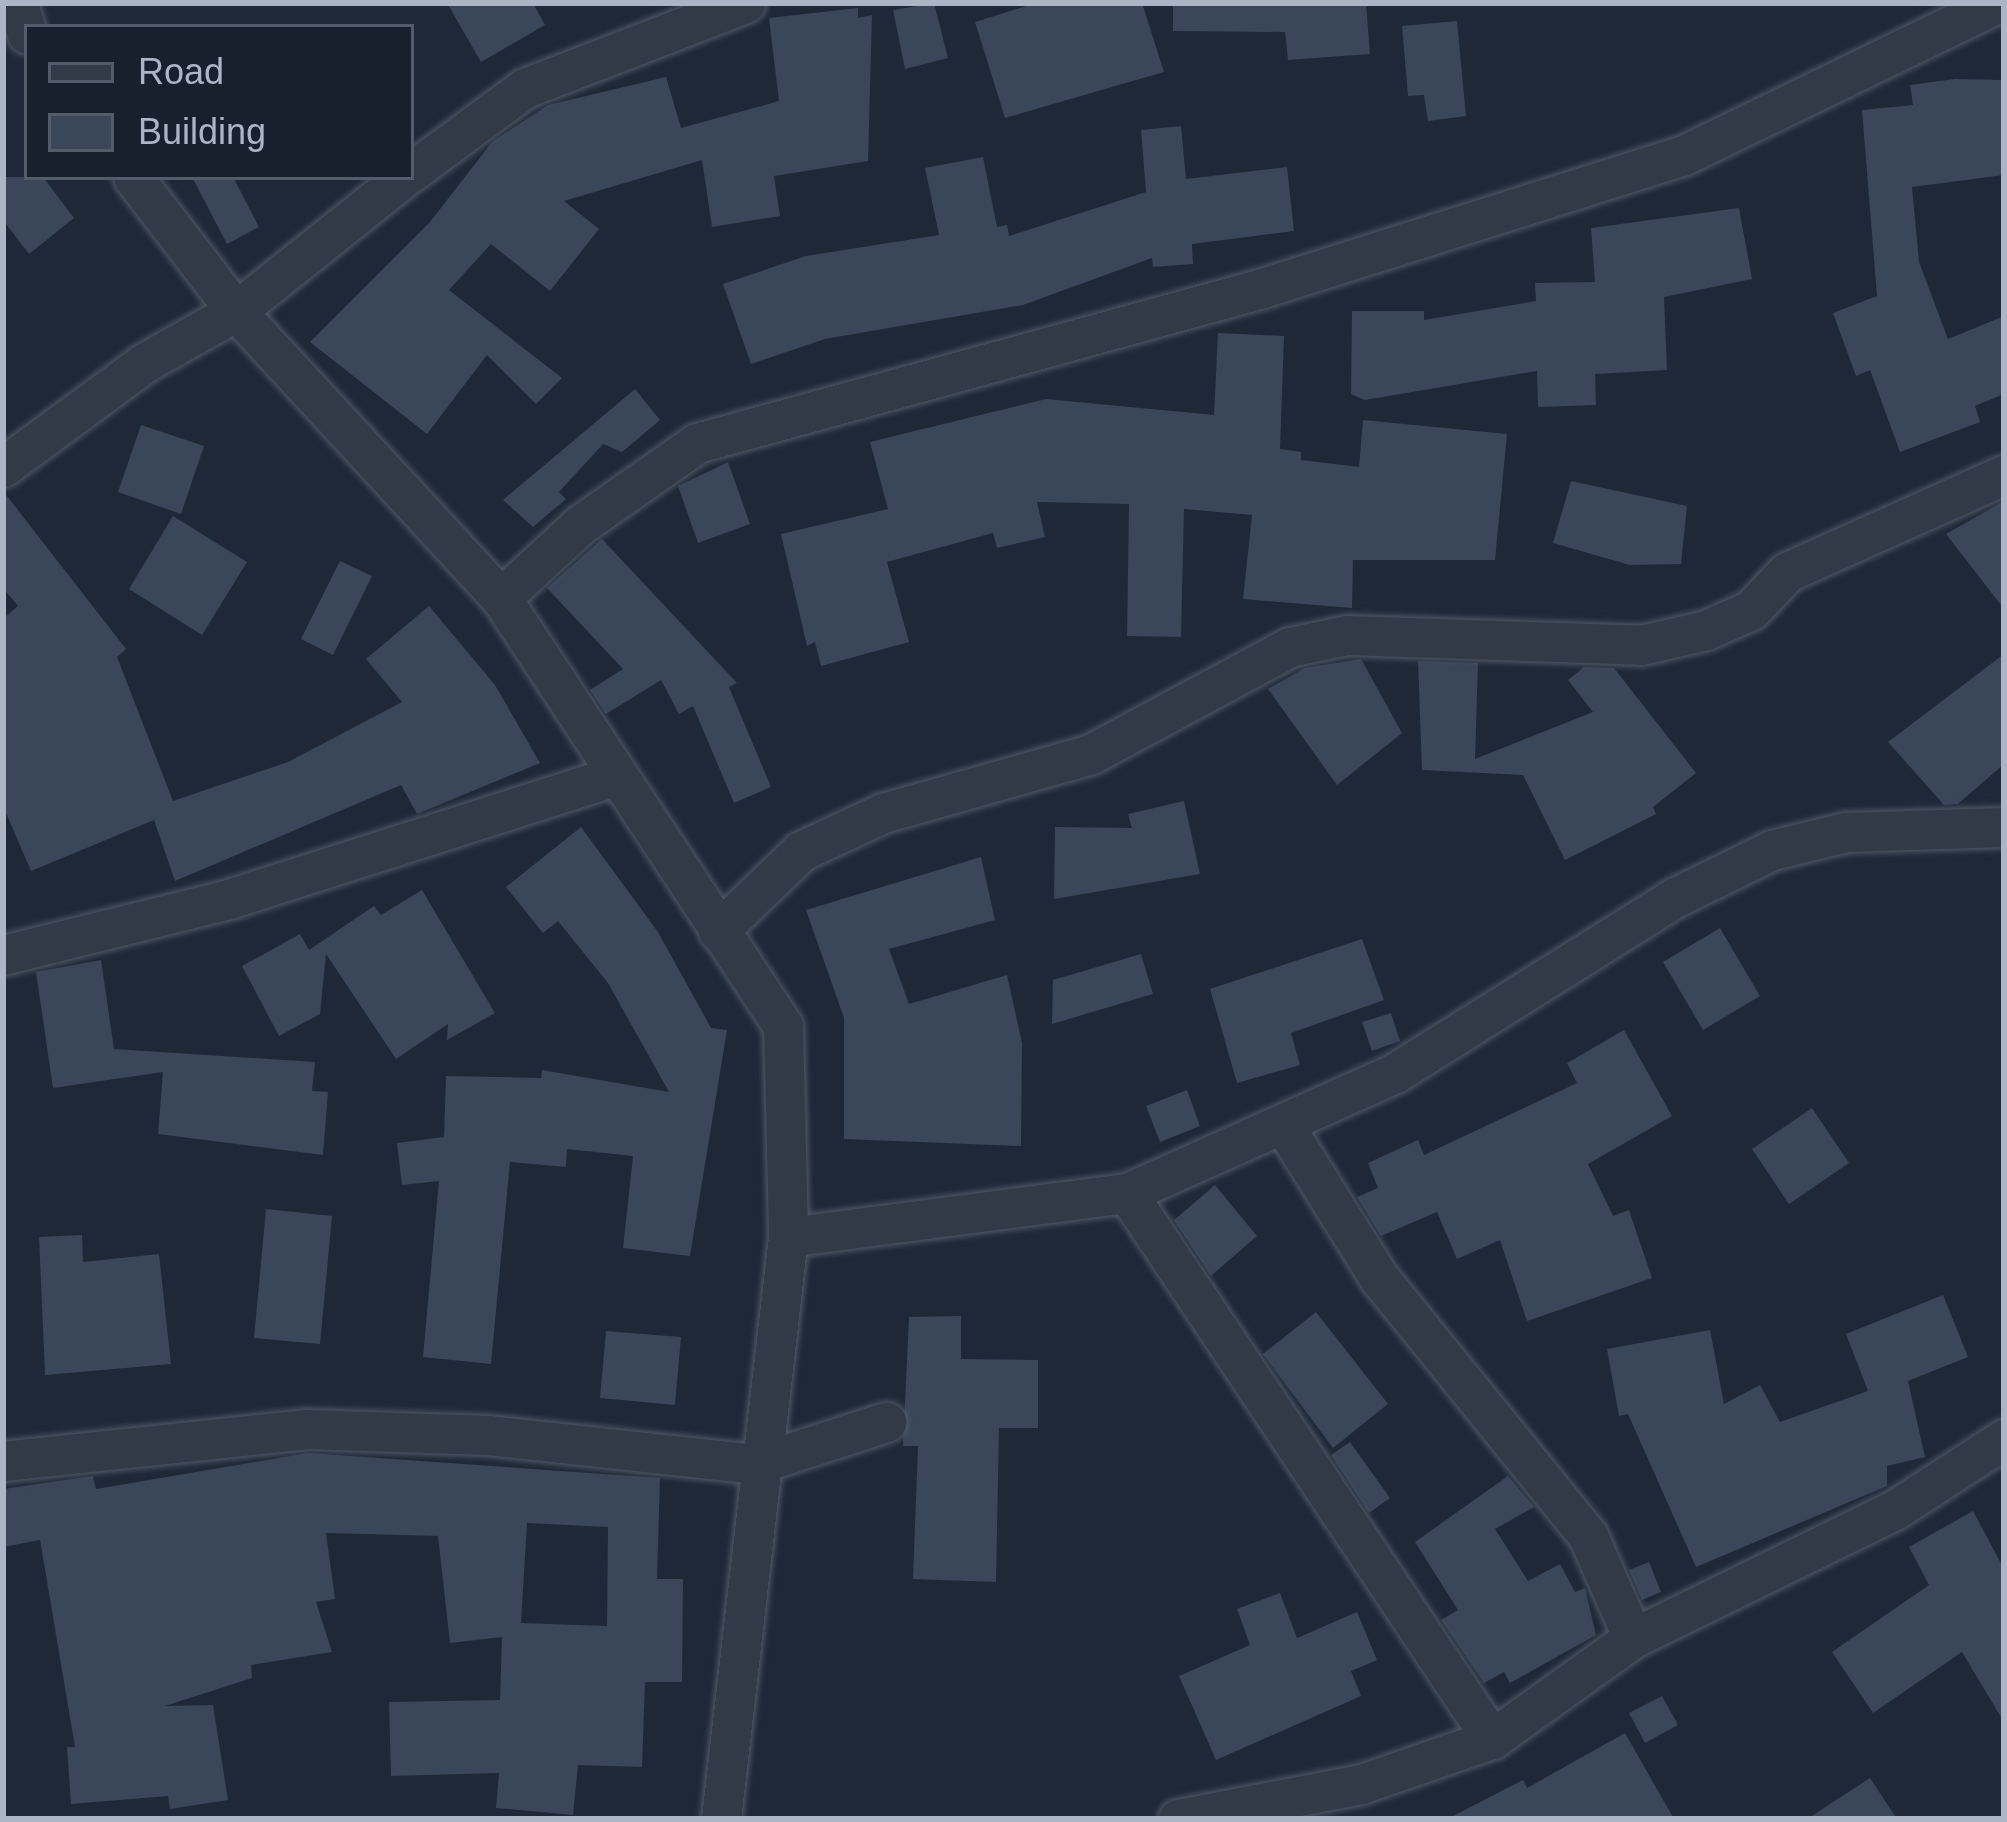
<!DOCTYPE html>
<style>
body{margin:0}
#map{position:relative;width:2007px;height:1822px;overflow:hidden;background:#1e2838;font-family:Helvetica,sans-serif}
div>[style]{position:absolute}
.building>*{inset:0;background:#3a4659}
.roads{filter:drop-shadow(0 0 3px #4f5867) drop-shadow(0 0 3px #4f5867)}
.minor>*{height:39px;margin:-19.5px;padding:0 19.5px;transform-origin:19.5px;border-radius:19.5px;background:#323a48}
span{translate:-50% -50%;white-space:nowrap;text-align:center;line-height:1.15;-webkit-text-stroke:10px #18202d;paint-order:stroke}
.frame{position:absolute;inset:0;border:6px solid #acb5c6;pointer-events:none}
.legend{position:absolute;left:24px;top:24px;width:390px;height:156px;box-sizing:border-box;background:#18202d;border:3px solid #535c6a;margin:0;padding:15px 21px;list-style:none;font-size:36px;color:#acb5c6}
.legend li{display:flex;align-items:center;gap:24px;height:60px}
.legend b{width:60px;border:3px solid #535c6a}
</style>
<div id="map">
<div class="building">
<i style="clip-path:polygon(447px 3px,533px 3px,545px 25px,481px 62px)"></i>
<i style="clip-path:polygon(934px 3px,948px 58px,905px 69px,893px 10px)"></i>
<i style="clip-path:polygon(1036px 3px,1142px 3px,1164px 72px,1005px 118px,975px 22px)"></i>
<i style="clip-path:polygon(1173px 3px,1366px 3px,1370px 54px,1288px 60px,1285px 32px,1173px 31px)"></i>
<i style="clip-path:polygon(858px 8px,858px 18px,872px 15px,868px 161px,774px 176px,780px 216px,712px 227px,702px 160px,564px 201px,599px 229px,550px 291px,491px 244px,449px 290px,562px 378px,536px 404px,487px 355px,427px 434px,310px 342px,430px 222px,492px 142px,548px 105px,666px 77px,681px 128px,779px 101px,769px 18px)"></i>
<i style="clip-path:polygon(1457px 21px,1466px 116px,1428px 121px,1424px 95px,1408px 96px,1402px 26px)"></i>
<i style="clip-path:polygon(1955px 79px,2004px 80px,2004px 175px,1912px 187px,1919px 262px,1948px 339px,2004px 316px,2004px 394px,1975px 406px,1980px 422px,1900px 452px,1870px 370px,1856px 376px,1833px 313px,1877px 296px,1862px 110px,1913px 105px,1910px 85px)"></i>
<i style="clip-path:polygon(1181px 126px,1186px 179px,1287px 167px,1294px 231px,1192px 244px,1193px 264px,1153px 267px,1152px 258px,1023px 305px,825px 339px,751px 364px,723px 284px,806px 256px,939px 235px,925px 168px,983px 157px,997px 227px,1007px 225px,1009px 236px,1146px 192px,1141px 130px)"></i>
<i style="clip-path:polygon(3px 177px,43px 177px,74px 218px,29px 254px,3px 220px)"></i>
<i style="clip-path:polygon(192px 177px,233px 177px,259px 227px,227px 244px)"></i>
<i style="clip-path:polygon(1739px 208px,1752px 279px,1664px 297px,1667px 370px,1595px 374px,1596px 405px,1538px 407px,1537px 371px,1365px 400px,1351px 394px,1352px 311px,1424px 311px,1424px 320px,1536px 301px,1535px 283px,1595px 282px,1591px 228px)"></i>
<i style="clip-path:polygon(1218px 333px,1284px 336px,1280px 449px,1301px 452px,1301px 460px,1359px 467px,1363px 420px,1507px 434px,1495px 560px,1353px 560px,1352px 608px,1243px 599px,1252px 515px,1184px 509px,1181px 637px,1127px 636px,1129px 504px,1037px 502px,1045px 537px,997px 548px,993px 533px,887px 562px,909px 642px,821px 666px,815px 642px,807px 646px,781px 534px,888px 509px,870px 442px,1046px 399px,1214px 415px)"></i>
<i style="clip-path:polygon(635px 389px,660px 420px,622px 452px,603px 444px,559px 492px,566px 499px,533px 527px,503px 500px)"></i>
<i style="clip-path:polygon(141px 425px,204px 446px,181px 514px,118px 492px)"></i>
<i style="clip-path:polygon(728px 462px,750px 524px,698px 543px,678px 486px)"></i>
<i style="clip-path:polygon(1571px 481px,1687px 506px,1681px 564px,1630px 565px,1553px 543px)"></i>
<i style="clip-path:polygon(3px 491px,126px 649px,117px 657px,173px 801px,288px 762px,402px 702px,366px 659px,429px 606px,495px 685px,540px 763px,417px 814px,401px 785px,175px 881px,154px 820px,31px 871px,3px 806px,3px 619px,18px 606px,3px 588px)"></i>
<i style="clip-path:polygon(2004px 501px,2004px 609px,1946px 534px)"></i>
<i style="clip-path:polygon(173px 516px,247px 562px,202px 635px,129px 589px)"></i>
<i style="clip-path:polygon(602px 539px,737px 683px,729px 687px,771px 787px,734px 803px,693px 706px,679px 714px,661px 680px,606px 714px,590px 690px,623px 669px,547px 588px)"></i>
<i style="clip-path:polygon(340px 561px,372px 576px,333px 655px,301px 639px)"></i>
<i style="clip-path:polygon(2004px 654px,2004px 764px,1958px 804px,1944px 805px,1888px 742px)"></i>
<i style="clip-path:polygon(1361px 659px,1402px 733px,1337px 785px,1268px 689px,1305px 668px)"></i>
<i style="clip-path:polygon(1418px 661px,1478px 663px,1475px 759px,1593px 712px,1568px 680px,1584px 667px,1614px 668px,1696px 773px,1653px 807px,1656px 814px,1565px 860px,1523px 775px,1422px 770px)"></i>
<i style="clip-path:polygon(1184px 801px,1200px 874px,1054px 899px,1055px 827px,1132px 828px,1128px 814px)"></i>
<i style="clip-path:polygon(581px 827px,658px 932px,711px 1028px,727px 1030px,690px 1256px,623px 1248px,633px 1156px,567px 1149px,566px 1167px,510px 1162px,491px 1364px,423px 1357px,439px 1181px,402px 1185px,397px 1143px,444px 1137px,446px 1076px,541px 1078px,542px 1070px,669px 1092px,608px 983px,558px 921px,543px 933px,506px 887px)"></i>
<i style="clip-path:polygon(981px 857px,995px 920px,889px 949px,909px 1004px,1007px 975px,1022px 1043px,1021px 1146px,844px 1139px,844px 1018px,806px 910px)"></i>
<i style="clip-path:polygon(422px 890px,495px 1013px,447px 1040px,448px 1024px,396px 1059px,326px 954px,320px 1014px,279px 1036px,242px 966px,300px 934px,309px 950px,374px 906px,381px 915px)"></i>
<i style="clip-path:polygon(1720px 928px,1760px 996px,1703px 1030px,1663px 962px)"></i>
<i style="clip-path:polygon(1362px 939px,1384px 1000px,1291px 1033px,1300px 1065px,1237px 1083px,1210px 989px)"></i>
<i style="clip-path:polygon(1141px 954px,1153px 994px,1052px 1024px,1053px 980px)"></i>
<i style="clip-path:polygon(101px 960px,114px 1049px,315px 1062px,312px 1091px,328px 1092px,323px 1155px,158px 1134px,163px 1072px,53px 1088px,36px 972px)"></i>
<i style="clip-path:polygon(1391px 1013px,1400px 1041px,1372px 1051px,1362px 1022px)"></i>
<i style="clip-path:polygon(1624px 1030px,1672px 1116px,1588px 1164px,1613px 1216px,1629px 1210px,1652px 1278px,1527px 1321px,1500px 1240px,1457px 1259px,1437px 1212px,1381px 1236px,1357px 1197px,1378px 1188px,1368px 1163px,1418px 1140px,1424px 1155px,1577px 1083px,1567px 1063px)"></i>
<i style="clip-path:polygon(1187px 1090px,1200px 1126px,1160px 1142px,1146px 1106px)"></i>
<i style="clip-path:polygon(1812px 1108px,1849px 1163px,1789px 1204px,1752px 1149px)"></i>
<i style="clip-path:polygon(1215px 1185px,1257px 1236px,1211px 1276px,1174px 1220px)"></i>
<i style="clip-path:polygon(266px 1209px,332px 1216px,320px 1344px,254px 1338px)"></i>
<i style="clip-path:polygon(82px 1235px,83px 1262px,159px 1254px,171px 1364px,45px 1375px,39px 1237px)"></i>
<i style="clip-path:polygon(1943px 1295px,1968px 1357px,1908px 1381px,1925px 1457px,1887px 1466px,1887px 1486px,1696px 1567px,1628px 1414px,1619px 1416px,1607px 1349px,1710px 1330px,1724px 1404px,1760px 1385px,1780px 1422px,1868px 1391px,1846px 1334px)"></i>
<i style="clip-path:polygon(1316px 1312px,1388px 1404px,1333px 1448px,1263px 1354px)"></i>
<i style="clip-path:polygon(961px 1316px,961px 1359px,1038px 1360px,1038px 1428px,999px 1428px,996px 1582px,913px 1579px,918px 1446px,903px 1446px,909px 1317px)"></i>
<i style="clip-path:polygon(606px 1331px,681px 1337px,675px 1405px,600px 1398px)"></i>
<i style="clip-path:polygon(1350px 1442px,1390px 1498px,1369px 1513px,1331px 1455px)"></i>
<i style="clip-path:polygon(evenodd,308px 1453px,660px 1478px,657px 1579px,683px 1579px,682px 1682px,645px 1682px,642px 1767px,578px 1765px,573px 1815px,496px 1808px,499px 1773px,391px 1776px,389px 1702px,500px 1700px,502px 1637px,450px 1643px,438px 1536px,326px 1533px,335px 1599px,316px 1602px,332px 1652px,251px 1665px,252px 1678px,165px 1706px,213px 1705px,228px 1800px,170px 1809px,168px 1796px,71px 1804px,67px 1747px,75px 1747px,40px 1540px,3px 1547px,3px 1489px,93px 1476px,96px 1489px,308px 1453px,527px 1523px,608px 1527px,607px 1626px,521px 1623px,527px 1523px)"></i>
<i style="clip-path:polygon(1508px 1476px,1534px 1507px,1495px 1529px,1528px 1581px,1560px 1564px,1575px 1592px,1585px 1588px,1596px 1635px,1510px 1683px,1504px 1672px,1484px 1683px,1441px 1620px,1458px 1610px,1415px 1542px)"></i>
<i style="clip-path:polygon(1973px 1511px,2004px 1569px,2004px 1722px,1962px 1652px,1873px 1713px,1832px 1652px,1929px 1585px,1909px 1547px)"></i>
<i style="clip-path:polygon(1649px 1562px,1661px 1592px,1642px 1600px,1629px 1570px)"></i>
<i style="clip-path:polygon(1280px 1593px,1297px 1638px,1357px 1612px,1377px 1660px,1351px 1671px,1361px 1696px,1216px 1760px,1179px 1676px,1250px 1645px,1237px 1609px)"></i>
<i style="clip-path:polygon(1662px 1696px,1678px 1725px,1645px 1743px,1629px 1713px)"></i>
<i style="clip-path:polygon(1625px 1733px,1674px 1819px,1447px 1819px,1523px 1780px,1527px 1788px)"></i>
<i style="clip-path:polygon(1870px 1778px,1897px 1819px,1807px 1819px)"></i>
</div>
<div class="roads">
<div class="minor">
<i style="left:18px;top:3px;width:32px;rotate:74deg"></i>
<i style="left:411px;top:172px;width:142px;rotate:-36.4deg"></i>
<i style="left:525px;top:88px;width:236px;rotate:-21.1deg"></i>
<i style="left:133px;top:177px;width:169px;rotate:52.5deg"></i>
<i style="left:236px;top:311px;width:391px;rotate:47.3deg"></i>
<i style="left:501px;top:598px;width:513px;rotate:56.62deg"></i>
<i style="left:783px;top:1026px;width:211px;rotate:88.6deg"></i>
<i style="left:788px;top:1237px;width:586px;rotate:96.57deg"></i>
<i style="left:3px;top:467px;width:175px;rotate:-36.4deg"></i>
<i style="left:144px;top:363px;width:106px;rotate:-29.5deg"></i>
<i style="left:236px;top:311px;width:215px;rotate:-38.6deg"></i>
<i style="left:501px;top:598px;width:108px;rotate:-42.7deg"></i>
<i style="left:580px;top:525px;width:143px;rotate:-35deg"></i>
<i style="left:697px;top:443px;width:583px;rotate:-15.32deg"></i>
<i style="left:1259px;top:289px;width:443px;rotate:-17.5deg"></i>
<i style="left:1682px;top:156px;width:350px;rotate:-25.9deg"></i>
<i style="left:718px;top:931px;width:115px;rotate:-43.9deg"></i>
<i style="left:801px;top:851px;width:90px;rotate:-24.9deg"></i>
<i style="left:883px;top:813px;width:216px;rotate:-15.8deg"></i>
<i style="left:1091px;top:754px;width:226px;rotate:-28.3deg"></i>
<i style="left:1290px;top:647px;width:58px;rotate:-11.9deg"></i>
<i style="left:1347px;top:635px;width:294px;rotate:1.9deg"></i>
<i style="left:1641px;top:645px;width:67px;rotate:-13deg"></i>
<i style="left:1706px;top:630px;width:49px;rotate:-24deg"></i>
<i style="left:1751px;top:610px;width:52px;rotate:-46.5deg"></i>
<i style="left:1787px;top:572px;width:238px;rotate:-24.1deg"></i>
<i style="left:3px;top:955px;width:233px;rotate:-13.9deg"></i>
<i style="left:229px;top:899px;width:405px;rotate:-17.7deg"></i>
<i style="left:1283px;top:1124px;width:183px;rotate:58deg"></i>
<i style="left:1380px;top:1279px;width:331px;rotate:51deg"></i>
<i style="left:1588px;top:1536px;width:111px;rotate:66.2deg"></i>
<i style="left:1127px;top:1193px;width:657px;rotate:56.24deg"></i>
<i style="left:788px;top:1237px;width:342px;rotate:-7.4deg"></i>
<i style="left:1127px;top:1193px;width:294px;rotate:-24.1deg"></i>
<i style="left:1395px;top:1073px;width:332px;rotate:-32.1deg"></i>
<i style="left:1676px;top:897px;width:107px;rotate:-26.1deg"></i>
<i style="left:1772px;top:850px;width:76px;rotate:-13.7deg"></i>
<i style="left:1846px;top:832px;width:158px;rotate:-1.8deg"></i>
<i style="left:3px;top:1461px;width:306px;rotate:-6deg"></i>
<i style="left:307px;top:1429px;width:181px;rotate:1.9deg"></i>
<i style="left:488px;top:1435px;width:270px;rotate:6.2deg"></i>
<i style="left:756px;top:1464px;width:137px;rotate:-17.9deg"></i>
<i style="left:1178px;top:1819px;width:186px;rotate:-10.8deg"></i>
<i style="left:1361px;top:1784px;width:139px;rotate:-19deg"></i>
<i style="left:1492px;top:1739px;width:173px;rotate:-35.6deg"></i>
<i style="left:1633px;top:1638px;width:293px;rotate:-26.1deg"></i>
<i style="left:1896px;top:1509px;width:129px;rotate:-32.9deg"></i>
</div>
</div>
<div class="frame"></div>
<ul class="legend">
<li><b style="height:15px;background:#323a48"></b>Road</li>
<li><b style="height:33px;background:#3a4659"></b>Building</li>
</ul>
</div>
